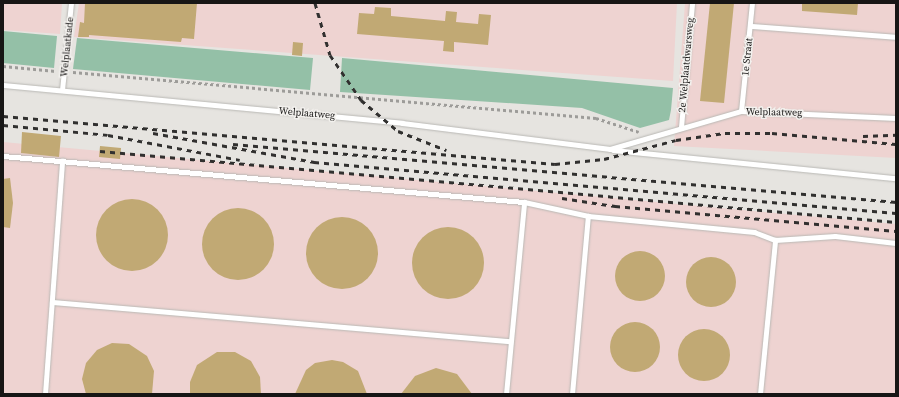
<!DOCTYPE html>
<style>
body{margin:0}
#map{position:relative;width:899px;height:397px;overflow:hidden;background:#e6e4e0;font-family:"Source Serif 4",serif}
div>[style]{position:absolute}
.industrial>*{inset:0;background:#eed3d1}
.green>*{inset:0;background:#94c0a7}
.building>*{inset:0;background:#c1a974}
.round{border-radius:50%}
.path>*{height:2.5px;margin-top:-1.25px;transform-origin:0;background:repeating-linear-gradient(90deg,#9d9c99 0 3px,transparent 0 6px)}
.roads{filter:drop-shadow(0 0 1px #b9b8b4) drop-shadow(0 0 1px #b9b8b4)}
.lane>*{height:5px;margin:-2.5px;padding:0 2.5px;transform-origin:2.5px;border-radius:2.5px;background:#fff}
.rail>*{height:3px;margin-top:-1.5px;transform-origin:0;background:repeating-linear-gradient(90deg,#31302f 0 5px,transparent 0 10px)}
span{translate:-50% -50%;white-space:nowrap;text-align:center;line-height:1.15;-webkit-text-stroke:3px #f3f1ee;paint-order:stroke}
.street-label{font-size:10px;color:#171615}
.frame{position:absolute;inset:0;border:4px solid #171615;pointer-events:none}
</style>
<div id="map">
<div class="industrial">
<i style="clip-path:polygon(3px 3px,62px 3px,60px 34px,3px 30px)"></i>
<i style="clip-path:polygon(79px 3px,677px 3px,673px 81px,74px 37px)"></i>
<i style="clip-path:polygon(685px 3px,896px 3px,896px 158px,674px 146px)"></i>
<i style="clip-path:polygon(3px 142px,896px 224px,896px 394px,3px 394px)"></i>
</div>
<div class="green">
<i style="clip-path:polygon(3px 31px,57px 36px,54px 68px,3px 63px)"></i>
<i style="clip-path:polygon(77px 38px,313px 58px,310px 90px,73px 69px)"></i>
<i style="clip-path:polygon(342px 58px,673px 88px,671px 110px,669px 120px,640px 128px,582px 108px,340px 92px)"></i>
</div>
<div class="building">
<i style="clip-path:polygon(85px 3px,197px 3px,194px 39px,182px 38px,181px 42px,89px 35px,89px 37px,78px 37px,80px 22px,84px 23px)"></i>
<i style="clip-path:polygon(710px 3px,734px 3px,724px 103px,700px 101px)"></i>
<i style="clip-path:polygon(802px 3px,858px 3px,857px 15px,802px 11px)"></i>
<i style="clip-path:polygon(375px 7px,391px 8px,391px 16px,445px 21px,446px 11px,457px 12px,456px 22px,478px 24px,479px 14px,491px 15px,488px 45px,454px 42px,454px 52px,443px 51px,444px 41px,357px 34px,359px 13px,374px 14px)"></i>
<i style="clip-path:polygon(293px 42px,303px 43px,302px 56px,292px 55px)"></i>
<i style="clip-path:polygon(22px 132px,61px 136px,59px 157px,21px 153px)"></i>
<i style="clip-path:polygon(100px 146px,121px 148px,120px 159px,99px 157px)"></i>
<i style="clip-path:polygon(10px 178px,13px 203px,10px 228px,3px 227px,3px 179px)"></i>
<i class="round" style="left:96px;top:199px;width:72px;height:72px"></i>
<i class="round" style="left:202px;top:208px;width:72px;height:72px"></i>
<i class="round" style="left:306px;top:217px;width:72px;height:72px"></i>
<i class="round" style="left:412px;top:227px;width:72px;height:72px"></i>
<i class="round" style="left:615px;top:251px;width:50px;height:50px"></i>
<i class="round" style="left:686px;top:257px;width:50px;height:50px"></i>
<i class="round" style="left:610px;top:322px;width:50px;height:50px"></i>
<i class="round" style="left:678px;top:329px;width:52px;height:52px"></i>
<i style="clip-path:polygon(112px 343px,129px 344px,147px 356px,154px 371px,152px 394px,86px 394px,82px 379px,86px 363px,97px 350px)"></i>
<i style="clip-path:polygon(217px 352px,235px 352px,251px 361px,260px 377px,261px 394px,190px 394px,190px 382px,197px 365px)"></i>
<i style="clip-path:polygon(332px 360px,343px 362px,358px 371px,367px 394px,295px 394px,306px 370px,315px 363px)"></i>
<i style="clip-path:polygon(436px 368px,457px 374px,472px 394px,401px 394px,415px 376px)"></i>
</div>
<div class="path">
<i style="left:3px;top:66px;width:53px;rotate:5.4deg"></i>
<i style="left:73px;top:72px;width:525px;rotate:5.03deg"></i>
<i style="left:596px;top:118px;width:45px;rotate:18deg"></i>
</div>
<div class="roads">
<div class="lane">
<i style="left:751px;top:26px;width:145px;rotate:4.3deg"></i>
<i style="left:3px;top:85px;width:401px;rotate:5.4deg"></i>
<i style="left:402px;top:123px;width:210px;rotate:7.1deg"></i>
<i style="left:610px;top:149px;width:136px;rotate:-16.2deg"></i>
<i style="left:741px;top:111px;width:155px;rotate:2.6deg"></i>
<i style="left:62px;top:90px;width:87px;rotate:-84.1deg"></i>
<i style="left:741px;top:111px;width:109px;rotate:-84.2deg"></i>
<i style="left:681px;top:127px;width:124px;rotate:-84.9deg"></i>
<i style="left:613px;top:150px;width:284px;rotate:5.7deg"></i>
<i style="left:3px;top:156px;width:523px;rotate:5.05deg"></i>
<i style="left:524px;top:202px;width:66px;rotate:12.3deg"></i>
<i style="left:588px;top:216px;width:167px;rotate:5.5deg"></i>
<i style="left:754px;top:232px;width:22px;rotate:21deg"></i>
<i style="left:775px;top:240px;width:60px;rotate:-3.8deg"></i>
<i style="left:835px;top:236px;width:61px;rotate:6.5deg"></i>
<i style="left:52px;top:302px;width:460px;rotate:4.9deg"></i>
<i style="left:45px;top:394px;width:234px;rotate:-85.8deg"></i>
<i style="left:506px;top:394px;width:193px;rotate:-84.6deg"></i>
<i style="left:572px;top:394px;width:179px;rotate:-84.9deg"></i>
<i style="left:760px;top:394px;width:155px;rotate:-84.4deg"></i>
</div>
</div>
<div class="rail">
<i style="left:315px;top:3px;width:54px;rotate:73.9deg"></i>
<i style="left:330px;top:55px;width:55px;rotate:55.4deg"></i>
<i style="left:361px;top:100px;width:48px;rotate:40deg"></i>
<i style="left:398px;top:131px;width:52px;rotate:21.6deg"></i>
<i style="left:3px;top:116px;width:554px;rotate:4.97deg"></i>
<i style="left:555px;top:164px;width:49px;rotate:-5.8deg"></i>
<i style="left:604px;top:159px;width:74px;rotate:-14.8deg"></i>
<i style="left:676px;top:140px;width:49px;rotate:-8.1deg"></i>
<i style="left:725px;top:133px;width:47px"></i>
<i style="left:772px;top:133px;width:124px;rotate:5.1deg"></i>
<i style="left:3px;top:125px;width:105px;rotate:5.4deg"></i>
<i style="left:108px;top:135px;width:134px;rotate:10.7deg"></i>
<i style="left:153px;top:133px;width:164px;rotate:10.2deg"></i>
<i style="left:314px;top:162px;width:584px;rotate:5.01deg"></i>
<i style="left:863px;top:136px;width:33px;rotate:-2deg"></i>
<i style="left:233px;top:144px;width:666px;rotate:5deg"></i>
<i style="left:100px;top:151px;width:799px;rotate:5.1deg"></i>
<i style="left:562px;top:198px;width:54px;rotate:8.6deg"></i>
<i style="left:615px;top:206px;width:282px;rotate:5.1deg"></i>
</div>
<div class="street-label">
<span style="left:67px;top:47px;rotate:-84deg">Welplaatkade</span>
<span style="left:747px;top:57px;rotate:-84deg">1e Straat</span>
<span style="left:686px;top:65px;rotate:-85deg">2e Welplaatdwarsweg</span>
<span style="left:774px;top:112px;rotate:1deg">Welplaatweg</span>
<span style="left:307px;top:113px;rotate:5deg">Welplaatweg</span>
</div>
<div class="frame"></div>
</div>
